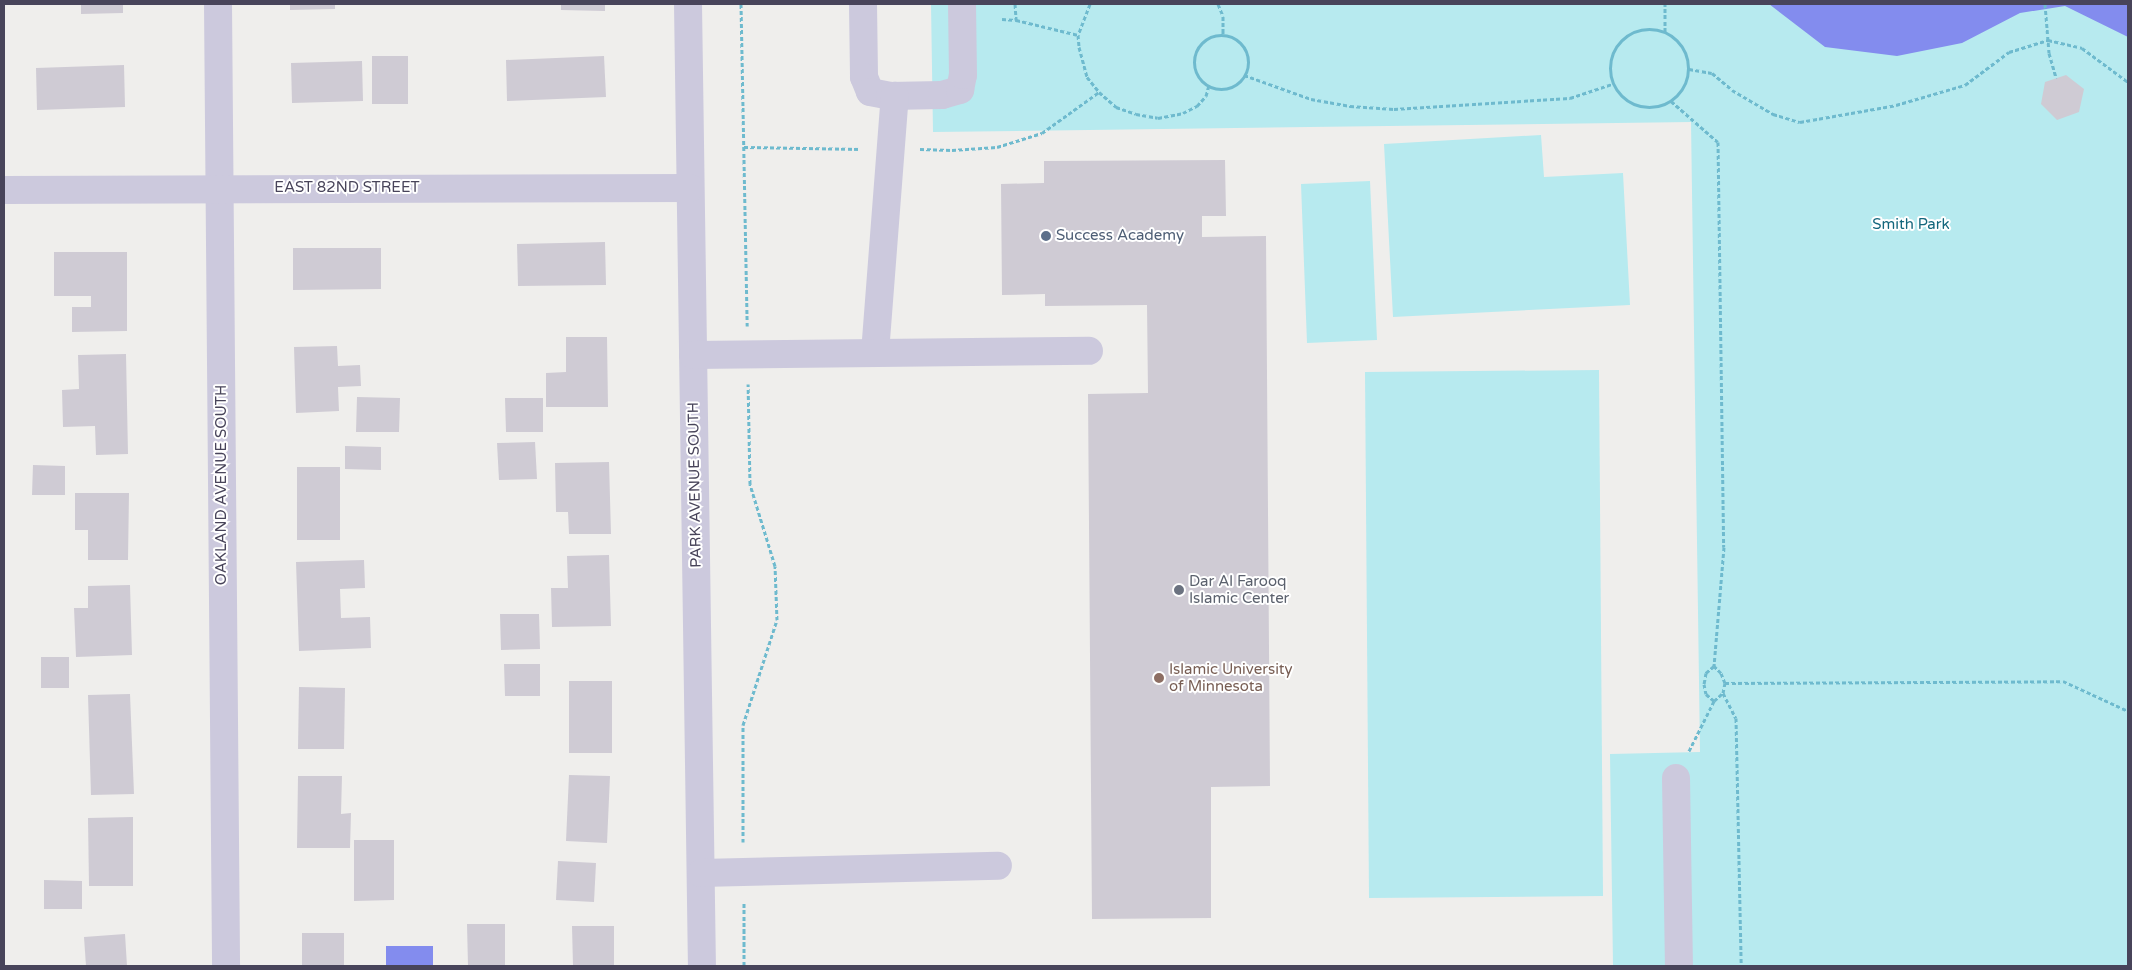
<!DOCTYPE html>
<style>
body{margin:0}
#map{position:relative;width:2132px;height:970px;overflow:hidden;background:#efeeec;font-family:"Varela Round",sans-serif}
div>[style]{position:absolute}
.green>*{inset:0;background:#b7eaef}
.water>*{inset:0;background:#838cee}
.building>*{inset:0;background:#cfcbd4}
.path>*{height:3px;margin-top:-1.5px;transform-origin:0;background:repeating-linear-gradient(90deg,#6ebace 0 4px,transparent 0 6.5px)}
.path>.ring{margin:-1.5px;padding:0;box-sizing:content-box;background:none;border:3px solid #6ebace;border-radius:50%}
.minor>*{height:28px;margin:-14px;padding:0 14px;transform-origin:14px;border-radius:14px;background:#ccc9dd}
.dots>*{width:14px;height:14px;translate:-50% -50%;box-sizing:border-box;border:2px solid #fff;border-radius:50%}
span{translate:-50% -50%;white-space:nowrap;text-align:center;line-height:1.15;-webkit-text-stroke:4px #fff;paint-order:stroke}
.street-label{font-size:15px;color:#48445a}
.park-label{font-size:15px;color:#13667c}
.service-label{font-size:15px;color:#4e5e75}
.left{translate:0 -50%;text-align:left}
.worship-label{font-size:15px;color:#5b616d}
.education-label{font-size:15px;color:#785e54}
.frame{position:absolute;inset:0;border:5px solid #48445a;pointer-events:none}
</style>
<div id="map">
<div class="green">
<i style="clip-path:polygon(931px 4px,2128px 4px,2128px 966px,1613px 966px,1610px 754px,1700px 752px,1691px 122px,933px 132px)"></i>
<i style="clip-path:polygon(1541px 135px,1544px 177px,1623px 173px,1630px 305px,1393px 317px,1384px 144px)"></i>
<i style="clip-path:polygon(1370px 181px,1377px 340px,1307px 343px,1301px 184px)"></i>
<i style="clip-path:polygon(1599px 370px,1603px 896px,1369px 898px,1365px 372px)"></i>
</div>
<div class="water">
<i style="clip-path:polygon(1769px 4px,2128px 4px,2128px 37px,2065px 6px,2020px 13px,1962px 43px,1897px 56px,1825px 47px)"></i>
<i style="clip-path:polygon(386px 946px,433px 946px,433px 966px,386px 966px)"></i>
</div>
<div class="building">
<i style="clip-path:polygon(81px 4px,123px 4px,123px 13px,81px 14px)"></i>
<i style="clip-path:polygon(290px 4px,335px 4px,335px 9px,290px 10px)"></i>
<i style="clip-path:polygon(561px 4px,605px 4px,605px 11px,561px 10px)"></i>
<i style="clip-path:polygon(372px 56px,408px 56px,408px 104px,372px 104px)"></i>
<i style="clip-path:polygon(604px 56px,606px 97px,507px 101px,506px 60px)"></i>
<i style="clip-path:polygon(362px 61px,363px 101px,292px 103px,291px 63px)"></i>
<i style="clip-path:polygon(124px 65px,125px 107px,37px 110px,36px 68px)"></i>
<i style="clip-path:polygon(2066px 75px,2084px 89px,2079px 112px,2057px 120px,2041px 104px,2045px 82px)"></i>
<i style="clip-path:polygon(1225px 160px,1226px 216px,1202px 216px,1202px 237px,1266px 236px,1270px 786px,1211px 787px,1211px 918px,1092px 919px,1088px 394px,1148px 393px,1147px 305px,1045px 306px,1045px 294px,1002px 295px,1001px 184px,1044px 183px,1044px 161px)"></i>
<i style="clip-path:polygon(605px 242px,606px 285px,518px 286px,517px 244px)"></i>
<i style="clip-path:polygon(293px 248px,381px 248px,381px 289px,293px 290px)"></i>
<i style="clip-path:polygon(54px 252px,127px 252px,127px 331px,72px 332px,72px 307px,91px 307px,91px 296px,54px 296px)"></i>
<i style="clip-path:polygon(566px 337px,607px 337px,608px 407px,546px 407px,546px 373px,566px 372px)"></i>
<i style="clip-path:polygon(337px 346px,338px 366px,360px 365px,361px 386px,338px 387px,339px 411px,296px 413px,294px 347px)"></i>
<i style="clip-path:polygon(126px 354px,128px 454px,96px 455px,95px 426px,63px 427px,62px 390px,79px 389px,78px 355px)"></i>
<i style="clip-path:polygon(357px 397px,400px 398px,399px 432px,356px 432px)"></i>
<i style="clip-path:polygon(505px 398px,543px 398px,543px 432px,506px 432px)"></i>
<i style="clip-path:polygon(535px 442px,537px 479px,499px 480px,497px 443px)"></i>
<i style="clip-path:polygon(345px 446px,381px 447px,381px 470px,345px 469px)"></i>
<i style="clip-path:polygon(609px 462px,611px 534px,569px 534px,568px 512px,556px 512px,555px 463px)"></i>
<i style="clip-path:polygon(33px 465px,65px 466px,65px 495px,32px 495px)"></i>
<i style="clip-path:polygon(297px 467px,340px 467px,340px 540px,297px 540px)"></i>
<i style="clip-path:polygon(75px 493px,129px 493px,128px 560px,88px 560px,88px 530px,75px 530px)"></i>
<i style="clip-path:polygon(609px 555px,611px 626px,552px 627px,551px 588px,568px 588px,567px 556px)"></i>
<i style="clip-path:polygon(364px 560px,365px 588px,340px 589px,341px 618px,370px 617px,371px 648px,299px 651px,296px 562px)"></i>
<i style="clip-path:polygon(130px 585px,132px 655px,76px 657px,74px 608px,88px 608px,88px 586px)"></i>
<i style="clip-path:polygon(500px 614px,539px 614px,540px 649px,501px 650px)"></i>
<i style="clip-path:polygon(41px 657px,69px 657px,69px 688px,41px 688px)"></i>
<i style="clip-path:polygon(504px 664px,540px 664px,540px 696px,505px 696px)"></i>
<i style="clip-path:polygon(569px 681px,612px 681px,612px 753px,569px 753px)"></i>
<i style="clip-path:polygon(299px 687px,345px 688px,344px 749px,298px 749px)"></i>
<i style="clip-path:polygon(130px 694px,134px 794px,91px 795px,88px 695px)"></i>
<i style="clip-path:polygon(569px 775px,610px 776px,607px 843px,566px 841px)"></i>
<i style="clip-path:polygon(298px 776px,342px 776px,341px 814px,351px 813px,350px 848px,297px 848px)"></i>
<i style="clip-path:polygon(133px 817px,133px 886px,89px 886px,88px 818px)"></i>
<i style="clip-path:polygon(354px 840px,394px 840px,394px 900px,354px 901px)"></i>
<i style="clip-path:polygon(558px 861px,596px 863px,594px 902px,556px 900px)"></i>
<i style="clip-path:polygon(44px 880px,82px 881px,82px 909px,44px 909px)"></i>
<i style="clip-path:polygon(467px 924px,505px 924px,505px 965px,468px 966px)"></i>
<i style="clip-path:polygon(572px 926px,614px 926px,614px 966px,573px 966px)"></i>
<i style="clip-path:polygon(302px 933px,344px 933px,344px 966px,302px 966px)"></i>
<i style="clip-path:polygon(125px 934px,127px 966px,86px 966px,84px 937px)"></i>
</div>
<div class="path">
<i style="left:741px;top:4px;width:322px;rotate:88.9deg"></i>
<i style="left:1015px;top:4px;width:16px;rotate:86deg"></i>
<i style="left:1090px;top:4px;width:33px;rotate:111deg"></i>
<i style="left:1078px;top:35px;width:12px;rotate:85deg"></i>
<i style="left:1079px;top:47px;width:31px;rotate:75deg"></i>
<i style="left:1087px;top:77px;width:19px;rotate:51deg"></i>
<i style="left:1218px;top:4px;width:13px;rotate:67deg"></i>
<i style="left:1223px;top:16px;width:19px;rotate:90deg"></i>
<i style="left:2045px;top:4px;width:49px;rotate:85.3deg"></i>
<i style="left:2049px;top:53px;width:26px;rotate:74deg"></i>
<i style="left:1002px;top:19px;width:14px;rotate:4deg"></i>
<i style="left:1016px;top:20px;width:64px;rotate:13.6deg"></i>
<i class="ring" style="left:1610px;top:29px;width:75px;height:75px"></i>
<i style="left:1665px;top:32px;width:28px;rotate:-90deg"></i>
<i class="ring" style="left:1194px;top:35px;width:51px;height:51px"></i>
<i style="left:1689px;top:69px;width:23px;rotate:10deg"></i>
<i style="left:1712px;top:73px;width:26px;rotate:40deg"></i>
<i style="left:1732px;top:90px;width:48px;rotate:30.3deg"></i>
<i style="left:1773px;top:114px;width:28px;rotate:17deg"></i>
<i style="left:1800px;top:122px;width:97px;rotate:-10deg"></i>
<i style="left:1896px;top:105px;width:72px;rotate:-16.2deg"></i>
<i style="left:1965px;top:85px;width:55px;rotate:-36.9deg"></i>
<i style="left:2009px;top:52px;width:41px;rotate:-17.1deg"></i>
<i style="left:2048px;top:40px;width:35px;rotate:13deg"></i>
<i style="left:2082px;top:48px;width:57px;rotate:36.5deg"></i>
<i style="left:1244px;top:75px;width:71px;rotate:19.7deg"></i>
<i style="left:1311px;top:99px;width:40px;rotate:10deg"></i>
<i style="left:1350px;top:106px;width:44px;rotate:3.9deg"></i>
<i style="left:1394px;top:109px;width:176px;rotate:-3.6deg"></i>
<i style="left:1570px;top:98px;width:44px;rotate:-18.4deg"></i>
<i style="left:1671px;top:101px;width:62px;rotate:41.1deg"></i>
<i style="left:1718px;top:142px;width:405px;rotate:89.2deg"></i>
<i style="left:1724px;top:547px;width:119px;rotate:94.8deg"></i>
<i style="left:1714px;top:666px;width:11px;rotate:139deg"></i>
<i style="left:1706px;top:673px;width:11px;rotate:100deg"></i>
<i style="left:1704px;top:684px;width:10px;rotate:79deg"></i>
<i style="left:1706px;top:694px;width:11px;rotate:41deg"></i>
<i style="left:1714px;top:701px;width:56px;rotate:116.6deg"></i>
<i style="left:744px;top:147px;width:117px;rotate:1deg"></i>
<i style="left:920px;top:149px;width:32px;rotate:2deg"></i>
<i style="left:952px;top:150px;width:45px;rotate:-3.8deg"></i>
<i style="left:997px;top:147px;width:47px;rotate:-17.3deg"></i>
<i style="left:1042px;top:133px;width:70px;rotate:-35.7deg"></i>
<i style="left:1099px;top:92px;width:23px;rotate:41deg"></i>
<i style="left:1116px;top:107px;width:21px;rotate:19deg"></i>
<i style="left:1136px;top:114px;width:22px;rotate:10deg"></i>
<i style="left:1158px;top:118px;width:25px;rotate:-11deg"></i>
<i style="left:1183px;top:113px;width:16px;rotate:-27deg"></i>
<i style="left:1197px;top:106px;width:13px;rotate:-48deg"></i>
<i style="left:1206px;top:96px;width:11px;rotate:-75deg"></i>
<i style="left:1725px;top:683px;width:338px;rotate:-0.3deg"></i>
<i style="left:2063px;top:681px;width:72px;rotate:24.8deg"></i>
<i style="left:1723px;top:693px;width:28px;rotate:63deg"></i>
<i style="left:1736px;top:718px;width:248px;rotate:88.8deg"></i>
<i style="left:1714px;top:701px;width:12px;rotate:-42deg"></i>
<i style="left:1723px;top:693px;width:10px;rotate:-79deg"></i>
<i style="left:1725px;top:683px;width:11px;rotate:-112deg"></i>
<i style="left:1721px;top:673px;width:10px;rotate:-135deg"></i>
<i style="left:743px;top:842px;width:117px;rotate:-90deg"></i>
<i style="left:743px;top:725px;width:110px;rotate:-72.1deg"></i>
<i style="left:777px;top:620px;width:54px;rotate:-92.1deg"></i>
<i style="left:775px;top:566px;width:86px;rotate:-107deg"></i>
<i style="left:750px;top:484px;width:100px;rotate:-91.1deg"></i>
<i style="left:744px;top:903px;width:63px;rotate:90deg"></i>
</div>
<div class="minor">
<i style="left:218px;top:4px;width:962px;rotate:89.52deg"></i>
<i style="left:688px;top:4px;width:962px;rotate:89.17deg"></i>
<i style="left:863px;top:4px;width:73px;rotate:89.2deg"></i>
<i style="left:864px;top:77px;width:16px;rotate:68deg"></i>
<i style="left:870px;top:92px;width:20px;rotate:11deg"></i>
<i style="left:890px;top:96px;width:52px;rotate:-1.1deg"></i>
<i style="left:942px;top:95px;width:19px;rotate:-16deg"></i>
<i style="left:960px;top:90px;width:15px;rotate:-79deg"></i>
<i style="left:963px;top:75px;width:71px;rotate:-90.8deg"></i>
<i style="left:4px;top:190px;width:686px;rotate:-0.17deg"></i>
<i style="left:875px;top:353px;width:258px;rotate:-85.6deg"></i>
<i style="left:693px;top:355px;width:396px;rotate:-0.6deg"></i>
<i style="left:1676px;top:778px;width:188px;rotate:89.1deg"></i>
<i style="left:701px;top:873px;width:297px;rotate:-1.4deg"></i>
</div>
<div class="dots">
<i style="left:1046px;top:236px;background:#5c6f8a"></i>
<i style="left:1179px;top:590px;background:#6b7280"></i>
<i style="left:1159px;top:678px;background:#8d6e63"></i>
</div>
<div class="street-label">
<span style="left:347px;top:188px">EAST 82ND STREET</span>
<span style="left:222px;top:485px;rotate:-90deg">OAKLAND AVENUE SOUTH</span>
<span style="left:695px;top:485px;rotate:-91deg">PARK AVENUE SOUTH</span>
</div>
<div class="park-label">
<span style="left:1911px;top:225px">Smith Park</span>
</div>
<div class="service-label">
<span class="left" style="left:1056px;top:236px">Success Academy</span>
</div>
<div class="worship-label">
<span class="left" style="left:1189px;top:590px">Dar Al Farooq<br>Islamic Center</span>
</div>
<div class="education-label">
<span class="left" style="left:1169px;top:678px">Islamic University<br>of Minnesota</span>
</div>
<div class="frame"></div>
</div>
